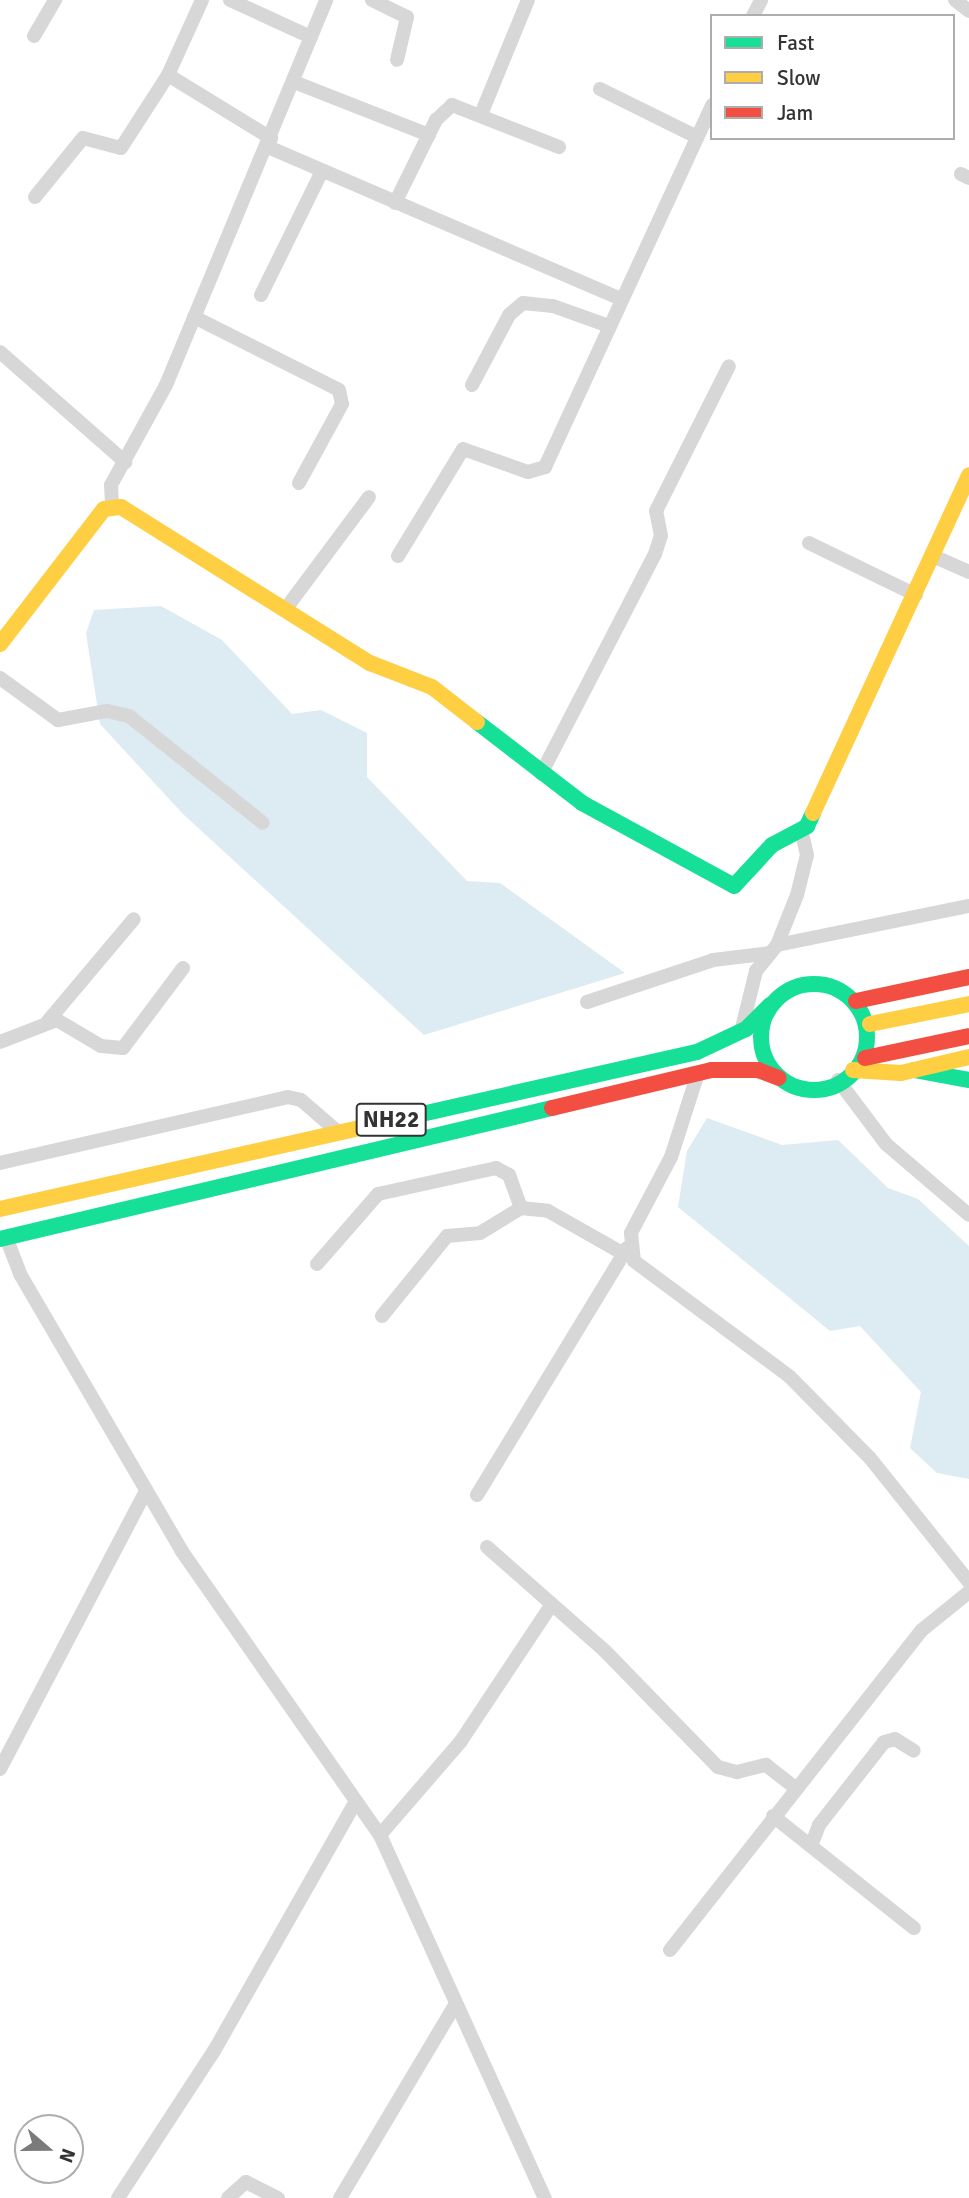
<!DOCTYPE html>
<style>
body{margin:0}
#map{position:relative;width:969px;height:2198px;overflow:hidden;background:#fff;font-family:Signika,sans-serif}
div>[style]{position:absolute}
.water>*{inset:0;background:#ddebf3}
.street>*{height:14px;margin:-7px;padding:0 7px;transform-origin:7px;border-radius:7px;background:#d7d7d7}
.fast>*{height:16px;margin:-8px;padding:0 8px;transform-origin:8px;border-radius:8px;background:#16e098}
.fast>.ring{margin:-8px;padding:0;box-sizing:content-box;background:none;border:16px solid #16e098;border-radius:50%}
.slow>*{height:16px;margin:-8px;padding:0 8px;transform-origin:8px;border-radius:8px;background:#ffcf43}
.jam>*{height:16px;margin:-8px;padding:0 8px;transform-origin:8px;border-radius:8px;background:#f24e42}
span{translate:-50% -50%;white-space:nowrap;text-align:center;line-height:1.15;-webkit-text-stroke:7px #fff;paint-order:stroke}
.shield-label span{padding:2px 5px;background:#fff;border:2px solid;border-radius:5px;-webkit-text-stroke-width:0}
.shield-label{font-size:23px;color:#333;font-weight:700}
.legend{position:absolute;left:710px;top:14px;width:245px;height:126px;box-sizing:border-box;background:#fff;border:2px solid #adadad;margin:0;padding:9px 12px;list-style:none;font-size:21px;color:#333}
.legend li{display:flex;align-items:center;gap:14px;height:35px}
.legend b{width:35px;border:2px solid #adadad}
.north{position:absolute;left:14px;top:2114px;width:70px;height:70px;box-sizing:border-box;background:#fff;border:2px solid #adadad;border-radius:50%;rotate:110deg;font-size:19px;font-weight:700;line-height:28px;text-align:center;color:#333}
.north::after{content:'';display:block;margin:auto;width:24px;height:32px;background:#7a7a7a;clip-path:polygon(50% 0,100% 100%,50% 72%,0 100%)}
</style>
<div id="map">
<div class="water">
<i style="clip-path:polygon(161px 606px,222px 640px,292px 714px,321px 710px,367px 733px,367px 777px,467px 881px,500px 883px,625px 973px,424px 1035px,183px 814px,100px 724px,86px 633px,94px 610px)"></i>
<i style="clip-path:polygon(707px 1118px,782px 1145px,838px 1140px,888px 1188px,918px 1199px,969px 1246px,969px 1479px,937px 1473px,910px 1448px,921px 1392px,860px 1326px,830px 1331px,678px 1207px,687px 1151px)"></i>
</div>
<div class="street">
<i style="left:202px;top:0;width:82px;rotate:114.4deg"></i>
<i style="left:168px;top:75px;width:121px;rotate:31.5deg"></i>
<i style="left:230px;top:0;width:89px;rotate:24.6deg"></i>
<i style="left:372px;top:0;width:39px;rotate:26deg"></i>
<i style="left:407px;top:17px;width:44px;rotate:103.1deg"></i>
<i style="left:955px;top:0;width:18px;rotate:38deg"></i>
<i style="left:753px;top:16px;width:18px;rotate:-63deg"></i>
<i style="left:34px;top:36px;width:42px;rotate:-59.7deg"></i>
<i style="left:294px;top:82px;width:145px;rotate:21.4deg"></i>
<i style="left:600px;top:89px;width:108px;rotate:26.3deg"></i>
<i style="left:482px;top:112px;width:121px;rotate:-67.7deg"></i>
<i style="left:268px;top:147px;width:384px;rotate:23.3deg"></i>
<i style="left:961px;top:174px;width:9px;rotate:27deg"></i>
<i style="left:35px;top:197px;width:76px;rotate:-50.9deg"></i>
<i style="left:83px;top:138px;width:39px;rotate:15deg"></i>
<i style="left:121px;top:148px;width:87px;rotate:-57.2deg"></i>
<i style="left:395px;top:203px;width:93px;rotate:-63.7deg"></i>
<i style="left:436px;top:120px;width:22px;rotate:-43deg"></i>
<i style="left:452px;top:105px;width:115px;rotate:21.4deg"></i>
<i style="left:261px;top:295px;width:136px;rotate:-63.8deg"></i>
<i style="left:194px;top:317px;width:162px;rotate:26.7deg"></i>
<i style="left:339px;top:390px;width:14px;rotate:78deg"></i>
<i style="left:342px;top:404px;width:90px;rotate:118.6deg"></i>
<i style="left:0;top:352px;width:167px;rotate:41.3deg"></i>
<i style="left:472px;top:385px;width:79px;rotate:-62.1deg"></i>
<i style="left:509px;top:315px;width:18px;rotate:-41deg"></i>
<i style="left:523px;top:303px;width:30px;rotate:6deg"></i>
<i style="left:553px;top:306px;width:59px;rotate:19.7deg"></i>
<i style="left:112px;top:504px;width:19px;rotate:-93deg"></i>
<i style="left:111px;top:485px;width:114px;rotate:-61.2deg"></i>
<i style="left:166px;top:385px;width:417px;rotate:-67.4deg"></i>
<i style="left:809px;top:543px;width:119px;rotate:25.9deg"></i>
<i style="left:398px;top:556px;width:125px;rotate:-58.7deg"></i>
<i style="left:463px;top:449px;width:69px;rotate:19.5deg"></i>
<i style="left:528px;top:472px;width:18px;rotate:-16deg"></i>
<i style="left:545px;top:467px;width:399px;rotate:-65.2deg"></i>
<i style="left:933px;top:556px;width:39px;rotate:24deg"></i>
<i style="left:287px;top:607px;width:137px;rotate:-53.3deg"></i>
<i style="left:0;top:678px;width:72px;rotate:35.9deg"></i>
<i style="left:58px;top:720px;width:50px;rotate:-10.4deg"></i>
<i style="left:107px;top:711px;width:23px;rotate:13deg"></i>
<i style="left:129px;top:716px;width:171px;rotate:38.6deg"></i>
<i style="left:541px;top:774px;width:248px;rotate:-62.6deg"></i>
<i style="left:655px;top:554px;width:19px;rotate:-72deg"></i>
<i style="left:661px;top:536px;width:25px;rotate:-101deg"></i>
<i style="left:656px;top:511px;width:162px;rotate:-63.3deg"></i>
<i style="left:777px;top:945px;width:196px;rotate:-11.5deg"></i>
<i style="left:587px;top:1002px;width:133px;rotate:-18.4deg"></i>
<i style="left:713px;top:960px;width:58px;rotate:-6.9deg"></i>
<i style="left:48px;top:1021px;width:133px;rotate:-49.9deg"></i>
<i style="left:742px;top:1028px;width:59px;rotate:-76.2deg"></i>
<i style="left:756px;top:971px;width:33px;rotate:-51deg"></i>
<i style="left:777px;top:945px;width:54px;rotate:-68.2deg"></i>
<i style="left:797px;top:895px;width:41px;rotate:-76deg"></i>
<i style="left:807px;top:855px;width:22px;rotate:-103deg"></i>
<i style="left:0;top:1042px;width:61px;rotate:-21.1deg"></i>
<i style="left:57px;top:1020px;width:51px;rotate:30.6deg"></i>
<i style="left:101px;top:1046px;width:22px;rotate:5deg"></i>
<i style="left:123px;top:1048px;width:100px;rotate:-53.1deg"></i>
<i style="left:698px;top:1073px;width:88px;rotate:107.8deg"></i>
<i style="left:671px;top:1157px;width:86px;rotate:117.8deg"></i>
<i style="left:631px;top:1233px;width:28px;rotate:84deg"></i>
<i style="left:634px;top:1261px;width:194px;rotate:36.6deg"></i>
<i style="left:790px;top:1377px;width:114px;rotate:45.4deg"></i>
<i style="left:870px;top:1458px;width:159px;rotate:51.4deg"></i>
<i style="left:838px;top:1080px;width:80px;rotate:53.1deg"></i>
<i style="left:886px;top:1144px;width:109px;rotate:40.5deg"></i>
<i style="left:0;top:1163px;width:295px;rotate:-12.9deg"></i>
<i style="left:288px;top:1097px;width:13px;rotate:13deg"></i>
<i style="left:301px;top:1100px;width:49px;rotate:40.9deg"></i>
<i style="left:6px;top:1237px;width:40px;rotate:69deg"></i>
<i style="left:20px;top:1274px;width:320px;rotate:59.7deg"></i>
<i style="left:181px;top:1550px;width:348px;rotate:55.1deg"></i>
<i style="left:380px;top:1835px;width:399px;rotate:65.6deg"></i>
<i style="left:317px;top:1264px;width:93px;rotate:-48.9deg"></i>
<i style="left:378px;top:1194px;width:121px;rotate:-12.4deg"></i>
<i style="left:496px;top:1168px;width:15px;rotate:28deg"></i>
<i style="left:509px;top:1175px;width:35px;rotate:70deg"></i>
<i style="left:382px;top:1316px;width:103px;rotate:-50.9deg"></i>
<i style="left:447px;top:1236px;width:33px;rotate:-5deg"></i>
<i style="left:480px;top:1233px;width:48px;rotate:-31.4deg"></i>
<i style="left:521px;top:1208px;width:27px;rotate:6deg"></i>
<i style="left:548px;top:1211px;width:87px;rotate:29.5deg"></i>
<i style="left:477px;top:1495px;width:290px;rotate:-58.7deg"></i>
<i style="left:487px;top:1547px;width:157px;rotate:41.4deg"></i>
<i style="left:605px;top:1651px;width:162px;rotate:45.8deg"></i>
<i style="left:718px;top:1767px;width:20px;rotate:15deg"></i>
<i style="left:737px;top:1772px;width:30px;rotate:-14deg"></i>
<i style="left:766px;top:1765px;width:37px;rotate:38deg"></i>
<i style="left:0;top:1769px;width:314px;rotate:-62.3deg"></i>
<i style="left:773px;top:1816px;width:180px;rotate:38.5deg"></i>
<i style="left:380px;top:1835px;width:124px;rotate:-49.2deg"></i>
<i style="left:461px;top:1741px;width:164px;rotate:-56.4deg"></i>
<i style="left:811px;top:1846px;width:22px;rotate:-69deg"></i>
<i style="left:819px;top:1825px;width:105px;rotate:-51.9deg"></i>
<i style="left:884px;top:1742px;width:11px;rotate:-15deg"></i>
<i style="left:895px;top:1739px;width:22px;rotate:32deg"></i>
<i style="left:670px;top:1950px;width:407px;rotate:-51.8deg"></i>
<i style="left:922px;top:1630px;width:60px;rotate:-39deg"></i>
<i style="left:118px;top:2198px;width:176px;rotate:-56.9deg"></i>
<i style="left:214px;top:2051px;width:285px;rotate:-60.4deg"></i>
<i style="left:228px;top:2198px;width:24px;rotate:-42deg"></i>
<i style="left:246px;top:2182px;width:36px;rotate:27deg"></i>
<i style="left:340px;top:2198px;width:222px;rotate:-59.2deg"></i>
</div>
<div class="fast">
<i style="left:477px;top:722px;width:133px;rotate:37.6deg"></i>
<i style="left:582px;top:803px;width:173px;rotate:28.6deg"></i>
<i style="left:734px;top:886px;width:56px;rotate:-47.2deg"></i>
<i style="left:772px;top:845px;width:40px;rotate:-28deg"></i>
<i style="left:807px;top:826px;width:14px;rotate:-65deg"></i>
<i class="ring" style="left:761px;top:984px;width:90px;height:90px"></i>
<i style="left:914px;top:1070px;width:56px;rotate:10.3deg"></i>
<i style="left:395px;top:1120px;width:310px;rotate:-12.7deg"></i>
<i style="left:697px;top:1052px;width:54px;rotate:-25.1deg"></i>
<i style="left:746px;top:1029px;width:34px;rotate:-45deg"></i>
<i style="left:0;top:1239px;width:567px;rotate:-13.35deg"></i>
</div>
<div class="slow">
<i style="left:0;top:644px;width:170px;rotate:-52.4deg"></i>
<i style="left:104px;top:509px;width:17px;rotate:-7deg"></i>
<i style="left:121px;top:507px;width:294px;rotate:32.1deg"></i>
<i style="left:370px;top:663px;width:66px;rotate:21.2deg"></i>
<i style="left:432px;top:687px;width:57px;rotate:37.9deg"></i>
<i style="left:813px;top:813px;width:372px;rotate:-65.2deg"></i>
<i style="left:870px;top:1024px;width:101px;rotate:-11.4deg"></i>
<i style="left:853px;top:1070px;width:48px;rotate:3.6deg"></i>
<i style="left:901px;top:1073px;width:70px;rotate:-13.2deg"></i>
<i style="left:0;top:1209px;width:405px;rotate:-12.7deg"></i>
</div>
<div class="jam">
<i style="left:856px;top:1001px;width:116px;rotate:-12deg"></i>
<i style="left:865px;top:1058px;width:106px;rotate:-11.9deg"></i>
<i style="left:552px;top:1108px;width:164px;rotate:-13.4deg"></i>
<i style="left:712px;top:1070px;width:46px"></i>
<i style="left:758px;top:1070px;width:22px;rotate:21deg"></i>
</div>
<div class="shield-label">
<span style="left:391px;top:1120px">NH22</span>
</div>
<ul class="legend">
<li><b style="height:9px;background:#16e098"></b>Fast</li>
<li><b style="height:9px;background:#ffcf43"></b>Slow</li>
<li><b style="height:9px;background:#f24e42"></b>Jam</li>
</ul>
<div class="north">N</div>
</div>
